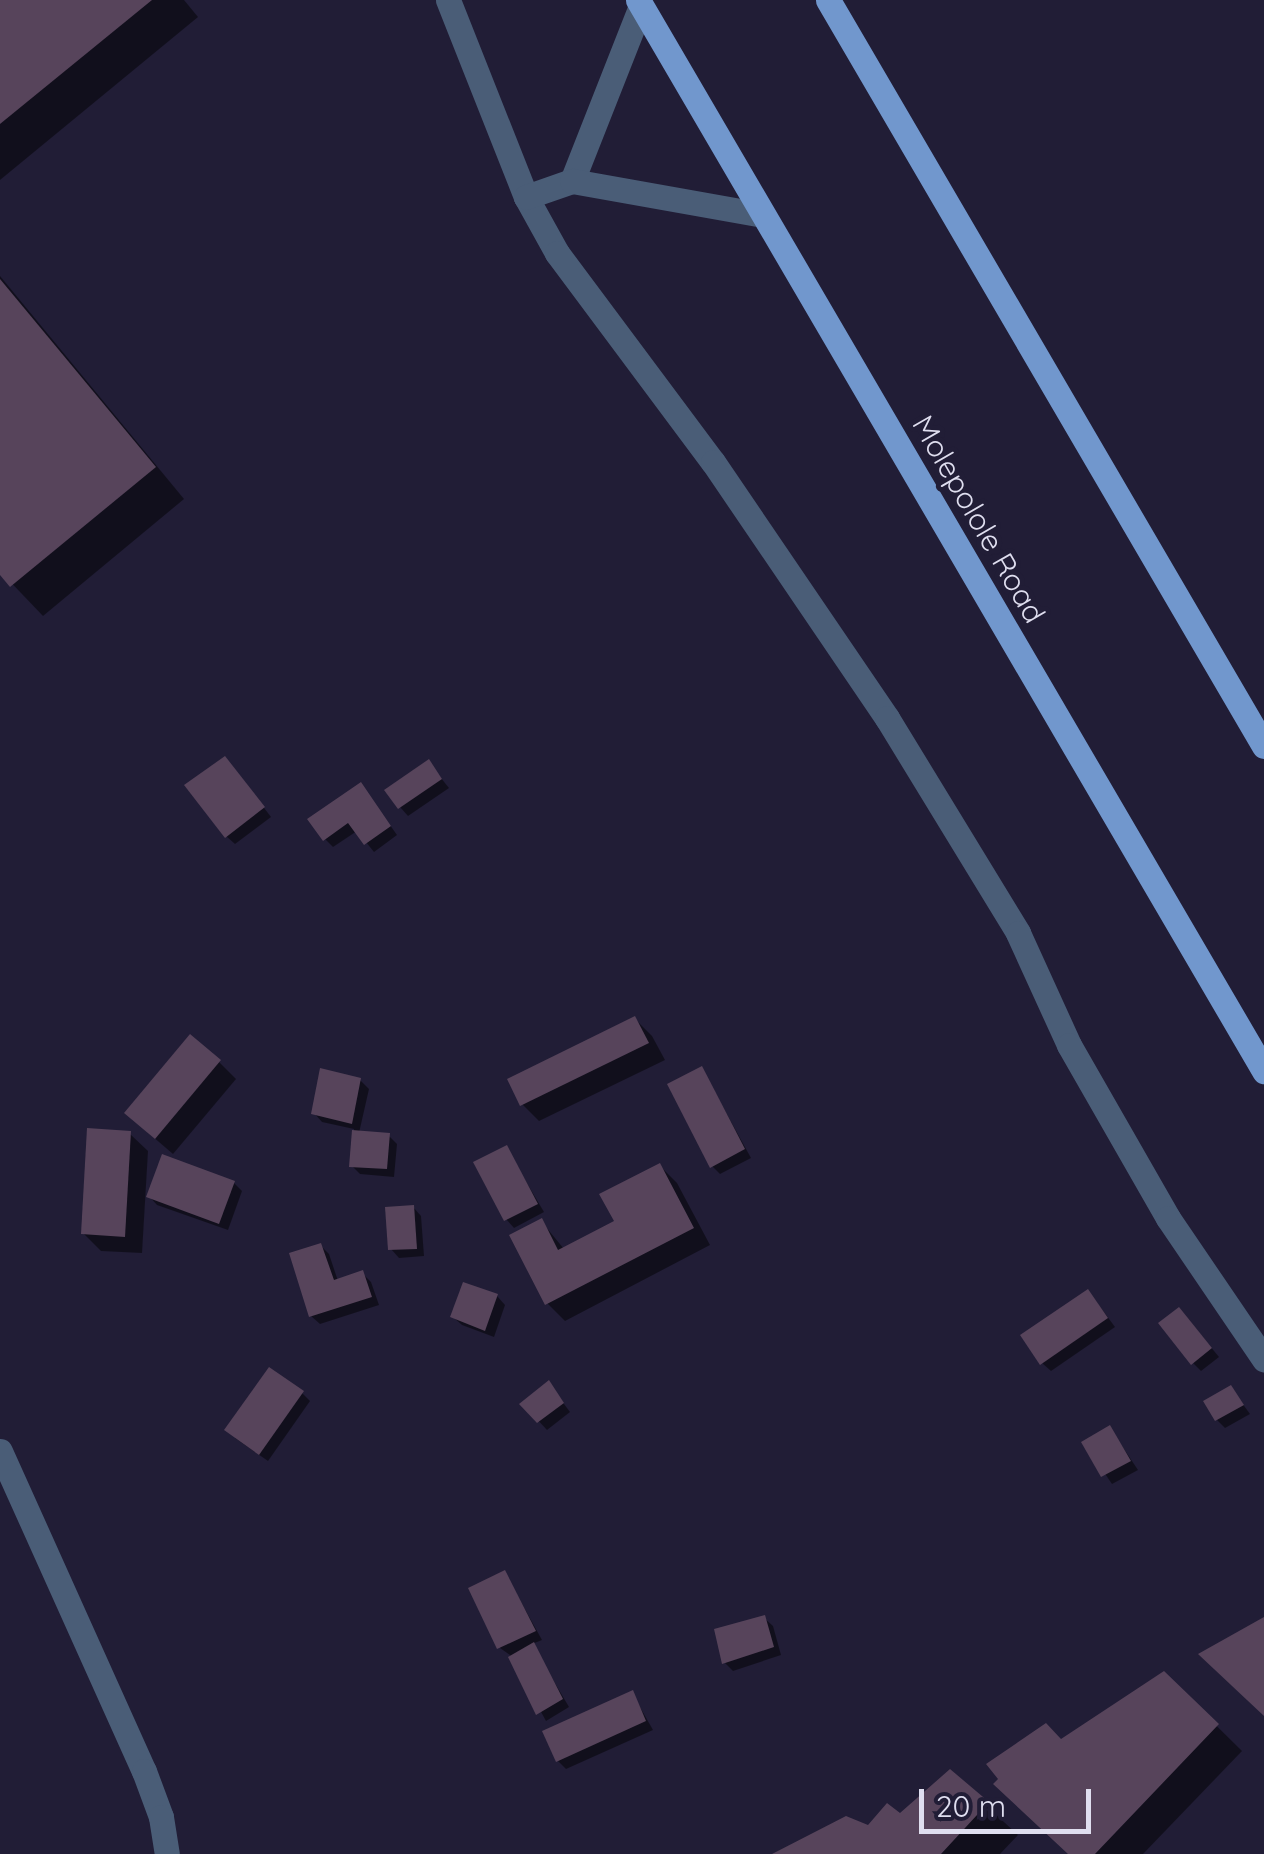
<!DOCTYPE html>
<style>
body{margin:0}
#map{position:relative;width:1264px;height:1854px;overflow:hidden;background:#211d36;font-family:Quicksand,sans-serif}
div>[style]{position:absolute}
.shadow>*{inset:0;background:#0007}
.building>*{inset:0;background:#57445b}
.street>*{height:25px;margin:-12.5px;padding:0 12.5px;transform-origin:12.5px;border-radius:12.5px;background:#4a5d77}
.primary>*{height:25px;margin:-12.5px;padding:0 12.5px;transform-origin:12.5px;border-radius:12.5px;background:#7197cd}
span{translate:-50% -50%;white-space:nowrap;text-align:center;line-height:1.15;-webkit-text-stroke:10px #211d36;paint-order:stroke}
.street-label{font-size:30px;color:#dfdeef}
.scale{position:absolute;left:919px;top:1789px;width:172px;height:45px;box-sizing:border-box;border:5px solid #dfdeef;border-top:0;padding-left:12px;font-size:30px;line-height:35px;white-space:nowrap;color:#dfdeef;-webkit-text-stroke:8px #211d36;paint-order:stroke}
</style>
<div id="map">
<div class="shadow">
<i style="clip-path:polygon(0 0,184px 0,198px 17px,0 180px)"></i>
<i style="clip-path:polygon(0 276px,184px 499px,43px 616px,0 571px)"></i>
<i style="clip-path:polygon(428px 762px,449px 788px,408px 816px,400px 807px)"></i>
<i style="clip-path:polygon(233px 767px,271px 817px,235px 844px,226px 836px)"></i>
<i style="clip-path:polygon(368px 794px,397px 835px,374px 852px,357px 831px,333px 847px,325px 839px)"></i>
<i style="clip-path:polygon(635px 1019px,652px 1036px,665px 1060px,539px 1121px,522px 1104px)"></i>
<i style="clip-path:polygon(219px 1062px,236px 1079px,173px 1154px,145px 1130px)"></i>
<i style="clip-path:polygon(702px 1069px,751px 1158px,720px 1174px,712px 1166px)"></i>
<i style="clip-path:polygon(360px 1080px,369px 1089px,359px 1133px,389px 1136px,397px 1144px,394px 1177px,360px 1174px,352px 1166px,354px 1129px,322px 1122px,314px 1113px)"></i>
<i style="clip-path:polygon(130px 1134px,148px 1151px,142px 1253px,101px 1251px,83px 1233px)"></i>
<i style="clip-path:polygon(506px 1148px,544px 1212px,514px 1228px,506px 1219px)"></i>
<i style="clip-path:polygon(660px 1166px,677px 1183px,710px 1245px,565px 1321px,547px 1303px,541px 1221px,564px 1249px,618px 1222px)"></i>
<i style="clip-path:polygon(234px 1183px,242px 1191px,228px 1230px,157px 1205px,149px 1196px)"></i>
<i style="clip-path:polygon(413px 1207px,421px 1216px,424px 1256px,399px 1258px,391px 1249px)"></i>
<i style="clip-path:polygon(321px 1246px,329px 1254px,338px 1281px,362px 1273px,371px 1282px,379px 1305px,320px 1324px,311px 1316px)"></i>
<i style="clip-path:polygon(497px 1296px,505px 1305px,494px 1337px,462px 1325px,453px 1317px)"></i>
<i style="clip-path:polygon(1095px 1300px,1115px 1327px,1051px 1371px,1042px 1363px)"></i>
<i style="clip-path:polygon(1187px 1318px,1219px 1357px,1201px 1371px,1193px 1363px)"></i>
<i style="clip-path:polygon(549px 1384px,570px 1412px,547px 1430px,523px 1404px)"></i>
<i style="clip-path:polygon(1231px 1388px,1250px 1414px,1225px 1428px,1217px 1420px)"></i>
<i style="clip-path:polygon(302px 1393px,310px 1401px,268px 1461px,235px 1438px)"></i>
<i style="clip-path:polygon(1110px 1428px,1138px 1470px,1112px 1484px,1084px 1443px)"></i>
<i style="clip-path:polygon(505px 1573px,542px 1640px,532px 1644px,569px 1707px,546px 1721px,510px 1655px,500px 1648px)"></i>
<i style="clip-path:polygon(764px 1618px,773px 1626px,781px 1655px,733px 1671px,725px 1663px)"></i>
<i style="clip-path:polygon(1164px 1674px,1242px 1751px,1143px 1854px,1069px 1854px,1061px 1742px)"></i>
<i style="clip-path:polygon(632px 1693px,653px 1730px,566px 1769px,558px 1761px)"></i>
<i style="clip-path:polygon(950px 1772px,1018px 1835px,1000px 1854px,777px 1854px,900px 1816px)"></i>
</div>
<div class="building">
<i style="clip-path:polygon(0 0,152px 0,0 124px)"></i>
<i style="clip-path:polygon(0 279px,156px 467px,10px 587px,0 575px)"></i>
<i style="clip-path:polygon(225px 756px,265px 807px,225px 838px,184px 785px)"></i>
<i style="clip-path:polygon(429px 759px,442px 779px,398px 809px,384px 790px)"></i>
<i style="clip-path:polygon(361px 782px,391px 826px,364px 845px,348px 823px,323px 841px,307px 819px)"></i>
<i style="clip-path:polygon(635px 1016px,649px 1043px,520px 1106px,507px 1079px)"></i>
<i style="clip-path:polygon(190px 1034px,221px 1060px,155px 1139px,124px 1113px)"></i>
<i style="clip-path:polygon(702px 1066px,745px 1149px,710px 1168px,667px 1084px)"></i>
<i style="clip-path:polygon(320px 1068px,361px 1078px,352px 1124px,311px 1114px)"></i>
<i style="clip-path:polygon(87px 1128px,131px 1131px,125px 1237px,81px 1234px)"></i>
<i style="clip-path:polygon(352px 1130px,390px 1133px,387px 1169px,349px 1167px)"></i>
<i style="clip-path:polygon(507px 1145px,538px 1204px,504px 1221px,473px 1162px)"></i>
<i style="clip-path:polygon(162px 1154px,235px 1181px,219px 1224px,146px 1197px)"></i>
<i style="clip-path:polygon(660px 1163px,694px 1228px,545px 1305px,509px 1235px,542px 1218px,558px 1250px,614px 1221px,599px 1194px)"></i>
<i style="clip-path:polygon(414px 1205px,417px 1249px,388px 1250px,385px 1207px)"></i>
<i style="clip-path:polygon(321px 1243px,334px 1280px,363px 1270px,372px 1297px,309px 1317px,289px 1253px)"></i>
<i style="clip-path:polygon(463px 1282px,498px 1294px,485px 1331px,450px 1317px)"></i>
<i style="clip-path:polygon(1088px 1289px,1108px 1318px,1040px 1365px,1020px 1335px)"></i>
<i style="clip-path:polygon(1179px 1307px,1212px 1348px,1191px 1365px,1158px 1323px)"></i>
<i style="clip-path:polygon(269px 1367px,304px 1391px,259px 1455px,224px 1430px)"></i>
<i style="clip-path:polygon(549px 1380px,564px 1403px,537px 1423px,519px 1404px)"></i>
<i style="clip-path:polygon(1231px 1385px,1244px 1405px,1215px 1421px,1203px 1401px)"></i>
<i style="clip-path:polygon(1110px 1425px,1131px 1461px,1101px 1477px,1081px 1442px)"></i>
<i style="clip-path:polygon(505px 1570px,536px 1631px,497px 1649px,468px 1588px)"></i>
<i style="clip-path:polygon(765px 1615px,774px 1647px,722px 1664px,714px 1629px)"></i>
<i style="clip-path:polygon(1264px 1617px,1264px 1716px,1198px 1654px)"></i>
<i style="clip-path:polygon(534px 1642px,563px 1699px,536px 1715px,508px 1657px)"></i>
<i style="clip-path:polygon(1164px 1671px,1219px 1724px,1095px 1854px,1068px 1854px,993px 1784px,998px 1779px,986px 1764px,1046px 1723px,1061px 1739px)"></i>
<i style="clip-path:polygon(633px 1690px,646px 1721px,556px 1762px,542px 1731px)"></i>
<i style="clip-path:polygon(950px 1769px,989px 1802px,941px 1854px,772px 1854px,846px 1816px,868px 1825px,887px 1803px,900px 1813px)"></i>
</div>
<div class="street">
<i style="left:448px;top:0;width:212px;rotate:68.4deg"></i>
<i style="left:526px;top:197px;width:64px;rotate:61deg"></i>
<i style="left:557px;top:253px;width:261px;rotate:53.3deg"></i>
<i style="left:713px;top:462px;width:310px;rotate:55.8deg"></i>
<i style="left:887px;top:718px;width:252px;rotate:58.6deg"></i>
<i style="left:1018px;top:933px;width:123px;rotate:65.5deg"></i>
<i style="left:1069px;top:1045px;width:199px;rotate:60.2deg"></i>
<i style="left:1168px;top:1218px;width:171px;rotate:55.8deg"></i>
<i style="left:572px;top:181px;width:188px;rotate:-68.5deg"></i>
<i style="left:526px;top:197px;width:49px;rotate:-19.2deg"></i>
<i style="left:572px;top:181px;width:194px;rotate:10.1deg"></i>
<i style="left:0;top:1451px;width:351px;rotate:65.8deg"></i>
<i style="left:144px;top:1771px;width:49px;rotate:69.7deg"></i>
<i style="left:161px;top:1817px;width:37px;rotate:81deg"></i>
</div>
<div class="primary">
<i style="left:638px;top:0;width:1241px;rotate:59.69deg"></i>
<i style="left:828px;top:0;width:864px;rotate:59.7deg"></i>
</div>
<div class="street-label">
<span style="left:979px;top:519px;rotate:60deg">Molepolole Road</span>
</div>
<div class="scale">20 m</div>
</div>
